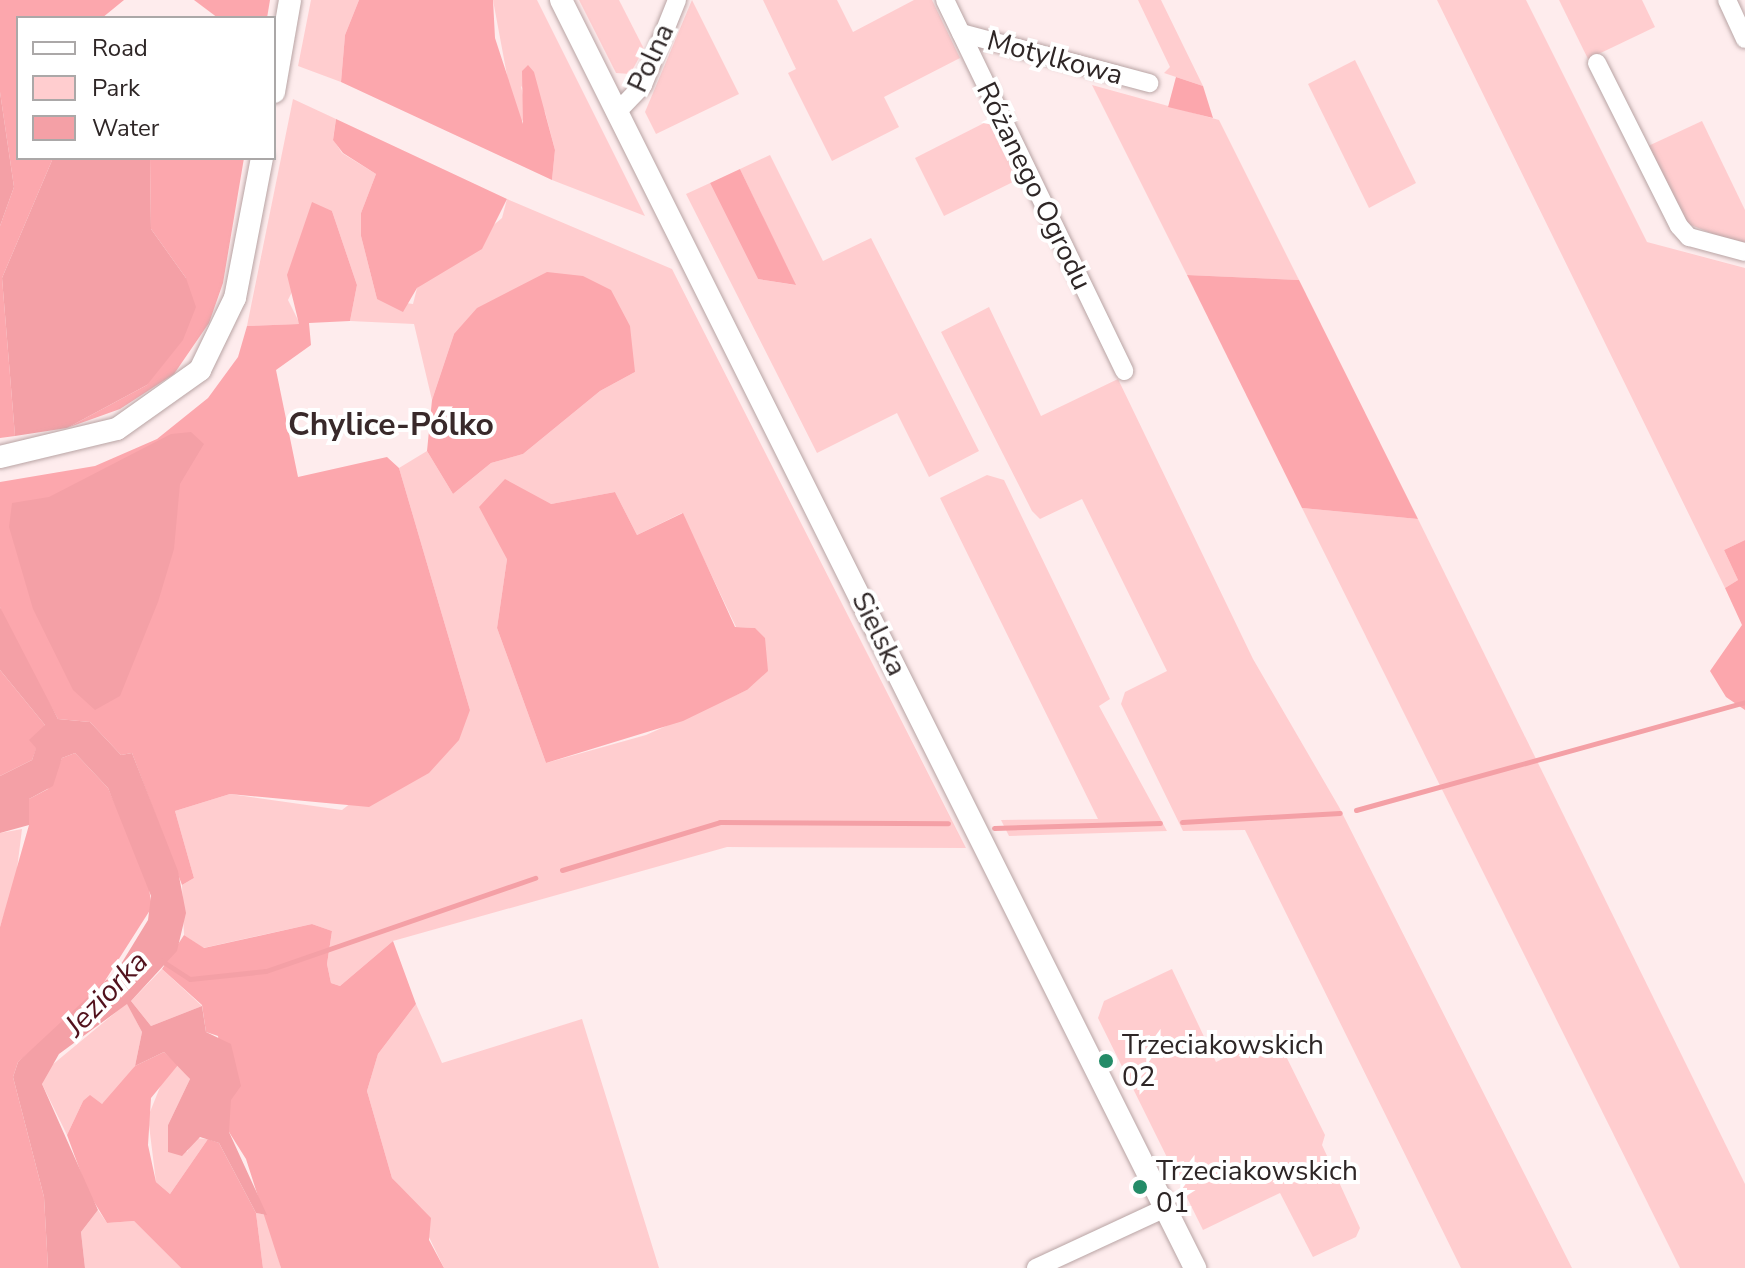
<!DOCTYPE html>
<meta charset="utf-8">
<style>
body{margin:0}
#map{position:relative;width:1745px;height:1268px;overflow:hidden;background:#feeced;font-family:"Nunito Sans",sans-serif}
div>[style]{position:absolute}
.green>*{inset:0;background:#ffcdcf}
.forest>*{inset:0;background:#fca7ad}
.water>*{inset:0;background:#f4a0a6}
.stream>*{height:5px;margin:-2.5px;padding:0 2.5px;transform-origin:2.5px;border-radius:2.5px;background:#f4a0a6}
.roads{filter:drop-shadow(0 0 2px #b8a4a4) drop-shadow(0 0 2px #b8a4a4)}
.minor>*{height:18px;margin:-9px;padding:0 9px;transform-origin:9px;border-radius:9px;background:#fff}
.tertiary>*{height:22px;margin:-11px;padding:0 11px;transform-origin:11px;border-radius:11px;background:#fff}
.dots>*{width:22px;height:22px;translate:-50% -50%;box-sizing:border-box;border:4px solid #fff;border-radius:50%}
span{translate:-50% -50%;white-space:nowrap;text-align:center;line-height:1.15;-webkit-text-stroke:8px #fff;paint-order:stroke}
.street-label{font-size:28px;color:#2e2626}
.poi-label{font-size:28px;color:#2e2626}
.left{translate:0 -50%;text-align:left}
.water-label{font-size:30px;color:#52121d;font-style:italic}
.quarter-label{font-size:32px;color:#39292a;font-weight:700}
.legend{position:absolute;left:16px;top:16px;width:260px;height:144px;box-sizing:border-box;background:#fff;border:2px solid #aba8a8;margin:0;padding:10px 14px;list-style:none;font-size:24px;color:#2e2626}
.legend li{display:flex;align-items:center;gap:16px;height:40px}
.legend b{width:40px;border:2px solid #aba8a8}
</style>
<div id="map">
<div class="green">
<i style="clip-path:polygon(311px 0,359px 0,345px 35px,341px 82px,298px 66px)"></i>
<i style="clip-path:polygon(493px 0,537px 0,645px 216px,552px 180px,555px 150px,545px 112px,521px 86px,528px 119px,518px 122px,514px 113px)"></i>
<i style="clip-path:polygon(579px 0,619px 0,644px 49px,630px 74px,616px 73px)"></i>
<i style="clip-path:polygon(692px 0,739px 94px,656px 134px,645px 112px)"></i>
<i style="clip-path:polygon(763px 0,837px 0,853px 32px,914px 0,932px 0,960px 58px,884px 97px,899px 127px,832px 161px,788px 73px,796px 69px)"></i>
<i style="clip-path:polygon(1138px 0,1161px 0,1203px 86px,1164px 73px,1170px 67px)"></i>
<i style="clip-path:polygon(1437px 0,1526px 0,1647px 242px,1745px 268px,1745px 540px,1724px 550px,1738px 580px,1725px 588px)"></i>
<i style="clip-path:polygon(1559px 0,1642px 0,1655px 27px,1588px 59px)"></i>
<i style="clip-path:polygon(1355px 60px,1416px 183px,1369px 208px,1308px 84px)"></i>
<i style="clip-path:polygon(1092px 85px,1219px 120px,1299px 280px,1187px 275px)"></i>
<i style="clip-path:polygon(evenodd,293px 99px,336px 119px,333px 139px,342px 153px,376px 174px,361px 213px,361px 236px,377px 299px,413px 304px,417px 288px,502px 218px,507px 199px,672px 269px,966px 848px,727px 847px,393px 941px,340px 986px,331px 983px,327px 964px,332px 931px,312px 924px,203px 948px,184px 935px,182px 885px,194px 878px,175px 811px,230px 794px,342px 810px,470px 710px,399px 468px,427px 451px,453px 494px,491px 463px,523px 454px,600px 391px,635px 372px,454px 334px,432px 400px,414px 324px,350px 321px,357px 285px,332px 211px,288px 300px,300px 324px,247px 326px,293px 99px,615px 492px,637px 535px,682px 513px,736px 627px,755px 628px,747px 690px,646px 735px,546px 763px,497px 628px,507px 559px,551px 504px,615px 492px)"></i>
<i style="clip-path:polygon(990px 120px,1021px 178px,944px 216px,915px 158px)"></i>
<i style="clip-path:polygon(1702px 121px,1745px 210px,1745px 247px,1686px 223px,1646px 147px)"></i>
<i style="clip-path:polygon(770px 155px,823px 261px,871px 238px,979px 451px,929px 477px,897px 413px,817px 453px,686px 194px,710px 183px,758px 279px,795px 285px,740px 169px)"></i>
<i style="clip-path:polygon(989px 307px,1041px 416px,1118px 379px,1253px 659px,1339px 807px,1572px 1268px,1461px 1268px,1245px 830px,1183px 831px,1121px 704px,1125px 692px,1167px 671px,1082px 499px,1040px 519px,1032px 511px,941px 332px)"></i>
<i style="clip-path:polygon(987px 475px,1004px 480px,1110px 699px,1099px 706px,1167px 831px,1009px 836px,1001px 820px,1098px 819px,940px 498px)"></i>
<i style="clip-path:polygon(1302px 508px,1418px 519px,1745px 1184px,1745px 1268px,1680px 1268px)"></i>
<i style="clip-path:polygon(22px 829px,16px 877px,0 927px,0 833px)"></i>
<i style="clip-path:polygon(162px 969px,202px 1006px,151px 1026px,131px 1001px)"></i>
<i style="clip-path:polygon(1172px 969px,1216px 1062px,1275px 1034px,1325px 1135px,1322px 1145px,1360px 1228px,1356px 1237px,1313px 1257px,1280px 1193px,1203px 1230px,1098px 1018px,1104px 1001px)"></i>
<i style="clip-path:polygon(127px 1003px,142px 1032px,135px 1066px,115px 1096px,102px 1104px,83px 1101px,67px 1135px,42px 1084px,46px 1070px)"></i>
<i style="clip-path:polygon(416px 1004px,442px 1063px,582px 1019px,659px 1268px,444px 1268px,410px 1198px,392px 1178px,367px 1091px,378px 1054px)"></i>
<i style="clip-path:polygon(178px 1065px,190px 1079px,168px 1125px,187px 1152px,194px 1138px,208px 1139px,170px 1194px,156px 1182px,148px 1117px,166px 1072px)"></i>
<i style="clip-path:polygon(98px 1210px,107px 1223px,134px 1221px,181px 1268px,85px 1268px,81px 1232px)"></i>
<i style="clip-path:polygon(256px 1213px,267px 1215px,281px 1268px,263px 1268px)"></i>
</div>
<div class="forest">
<i style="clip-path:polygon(0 0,124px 0,102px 18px,18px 18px,18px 158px,53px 158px,2px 278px,15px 436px,0 438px,0 226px,14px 187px,0 92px)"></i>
<i style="clip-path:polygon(194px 0,270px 0,267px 18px,218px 18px)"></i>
<i style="clip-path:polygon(359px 0,493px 0,495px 38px,523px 124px,522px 71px,528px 65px,534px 72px,555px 150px,552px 180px,341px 82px,345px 35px)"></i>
<i style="clip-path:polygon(1176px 77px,1203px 86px,1213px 118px,1168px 107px)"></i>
<i style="clip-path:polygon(336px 119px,507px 199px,482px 249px,417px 288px,403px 312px,377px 299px,361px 236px,361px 213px,376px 174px,343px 153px,333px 140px)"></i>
<i style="clip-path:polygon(150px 158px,244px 158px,223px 283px,209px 323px,174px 374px,120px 409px,67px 428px,147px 385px,186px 278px,151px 229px)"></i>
<i style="clip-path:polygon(740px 169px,796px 285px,758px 279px,710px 183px)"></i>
<i style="clip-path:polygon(312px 202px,332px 211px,357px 285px,350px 321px,309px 323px,311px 345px,276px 370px,298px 477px,387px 457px,399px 468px,470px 710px,459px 740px,429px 773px,369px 807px,230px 794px,175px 811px,194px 878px,182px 885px,132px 753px,121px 755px,90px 722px,58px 719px,7px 628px,0 607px,0 482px,95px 466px,157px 439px,208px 398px,238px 357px,247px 326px,299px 324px,287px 275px)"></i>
<i style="clip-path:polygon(547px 272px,583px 276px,611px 290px,630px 326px,635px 372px,600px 391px,523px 454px,491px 463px,453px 494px,427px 451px,432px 400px,454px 334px,477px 308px)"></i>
<i style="clip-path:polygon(1187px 275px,1299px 280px,1418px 519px,1302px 508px)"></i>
<i style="clip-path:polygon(505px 479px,551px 504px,615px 492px,637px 535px,683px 513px,735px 627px,755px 628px,765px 638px,768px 671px,747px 690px,683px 721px,546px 763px,497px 628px,507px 559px,479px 507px)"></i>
<i style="clip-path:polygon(1745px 540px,1745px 710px,1726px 697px,1710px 671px,1742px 625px,1725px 588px,1738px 580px,1724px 550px)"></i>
<i style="clip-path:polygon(0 670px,45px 725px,32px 760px,0 776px)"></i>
<i style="clip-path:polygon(75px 753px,108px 788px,147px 877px,152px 907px,94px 998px,18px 1062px,13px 1077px,44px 1197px,48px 1268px,0 1268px,0 927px,29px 825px,29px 799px,48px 789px,62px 758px)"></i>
<i style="clip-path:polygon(312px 924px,332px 931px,327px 964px,331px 983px,340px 986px,393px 941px,416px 1004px,378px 1054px,367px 1091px,392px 1178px,431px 1218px,429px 1240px,444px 1268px,281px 1268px,246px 1159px,229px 1132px,218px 1036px,206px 1032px,202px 1005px,162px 969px,184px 935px,204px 948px)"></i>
<i style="clip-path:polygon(164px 1052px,178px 1065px,151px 1098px,148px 1145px,156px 1182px,170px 1194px,208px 1139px,219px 1143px,256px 1213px,263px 1268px,181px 1268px,134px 1221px,107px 1223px,88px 1192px,67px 1135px,83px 1101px,90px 1095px,102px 1104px,135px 1066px)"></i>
</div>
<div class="water">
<i style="clip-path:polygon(0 92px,14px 187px,0 226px)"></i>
<i style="clip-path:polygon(53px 158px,150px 158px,151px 229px,186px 278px,196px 307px,183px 340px,147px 385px,67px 428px,15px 436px,2px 278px)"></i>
<i style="clip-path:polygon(191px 432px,204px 444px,180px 484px,174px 549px,158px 602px,120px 696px,95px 710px,73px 690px,33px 609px,9px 527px,12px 503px,49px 497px,171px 434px)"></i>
<i style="clip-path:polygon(0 607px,58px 719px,90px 722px,121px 755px,132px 753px,178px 871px,186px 913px,177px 951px,131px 1001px,151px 1026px,202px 1006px,206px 1032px,231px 1044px,241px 1086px,231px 1100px,229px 1132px,267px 1215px,256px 1213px,219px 1143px,200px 1137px,182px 1156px,168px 1152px,168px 1125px,190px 1079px,164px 1052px,135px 1066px,142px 1032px,127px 1004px,59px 1054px,42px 1084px,98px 1210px,81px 1232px,85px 1268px,48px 1268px,44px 1197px,13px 1077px,18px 1062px,118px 969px,148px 920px,151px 896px,108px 788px,75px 753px,62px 758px,53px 786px,29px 799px,29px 825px,0 833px,0 776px,32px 760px,36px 748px,29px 740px,45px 725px,0 670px)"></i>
</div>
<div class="stream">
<i style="left:1356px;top:810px;width:404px;rotate:-15.5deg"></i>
<i style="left:1182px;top:822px;width:158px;rotate:-3.3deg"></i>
<i style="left:994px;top:828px;width:166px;rotate:-1.7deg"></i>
<i style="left:562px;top:870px;width:165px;rotate:-16.9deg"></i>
<i style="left:720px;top:822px;width:228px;rotate:0.3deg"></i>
<i style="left:162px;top:961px;width:33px;rotate:33deg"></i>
<i style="left:190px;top:979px;width:76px;rotate:-6deg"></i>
<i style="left:266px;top:971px;width:285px;rotate:-19.1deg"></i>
</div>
<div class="roads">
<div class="minor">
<i style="left:945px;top:0;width:412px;rotate:64.2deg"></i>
<i style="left:1727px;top:0;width:43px;rotate:65.2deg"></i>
<i style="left:961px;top:33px;width:195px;rotate:14.9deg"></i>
<i style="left:1597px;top:63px;width:182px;rotate:63.3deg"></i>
<i style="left:1679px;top:226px;width:15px;rotate:48deg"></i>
<i style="left:1689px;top:237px;width:58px;rotate:15deg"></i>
<i style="left:618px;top:111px;width:36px;rotate:-46deg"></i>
<i style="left:643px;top:85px;width:92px;rotate:-68.2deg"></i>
<i style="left:1036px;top:1268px;width:142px;rotate:-24.9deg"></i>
</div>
<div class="tertiary">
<i style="left:561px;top:0;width:1418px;rotate:63.43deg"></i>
<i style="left:274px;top:92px;width:93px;rotate:-80.1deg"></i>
<i style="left:0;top:457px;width:120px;rotate:-13.5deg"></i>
<i style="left:117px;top:429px;width:102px;rotate:-35.4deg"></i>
<i style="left:200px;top:370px;width:80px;rotate:-64.1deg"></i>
<i style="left:235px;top:298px;width:143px;rotate:-79.1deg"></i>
</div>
</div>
<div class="dots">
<i style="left:1106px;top:1061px;background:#248c68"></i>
<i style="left:1140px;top:1187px;background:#248c68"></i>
</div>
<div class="street-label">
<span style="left:651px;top:58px;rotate:-65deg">Polna</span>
<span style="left:1055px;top:58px;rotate:15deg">Motylkowa</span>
<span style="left:1034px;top:186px;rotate:64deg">Różanego Ogrodu</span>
<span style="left:879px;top:634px;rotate:64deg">Sielska</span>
</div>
<div class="poi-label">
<span class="left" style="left:1122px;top:1061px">Trzeciakowskich<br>02</span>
<span class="left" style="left:1156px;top:1187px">Trzeciakowskich<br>01</span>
</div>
<div class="water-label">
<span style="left:107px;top:994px;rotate:-46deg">Jeziorka</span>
</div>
<div class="quarter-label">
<span style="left:391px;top:425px">Chylice-Pólko</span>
</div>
<ul class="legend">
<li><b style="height:10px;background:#fff"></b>Road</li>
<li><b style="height:22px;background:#ffcdcf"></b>Park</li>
<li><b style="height:22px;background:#f4a0a6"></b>Water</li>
</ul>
</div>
